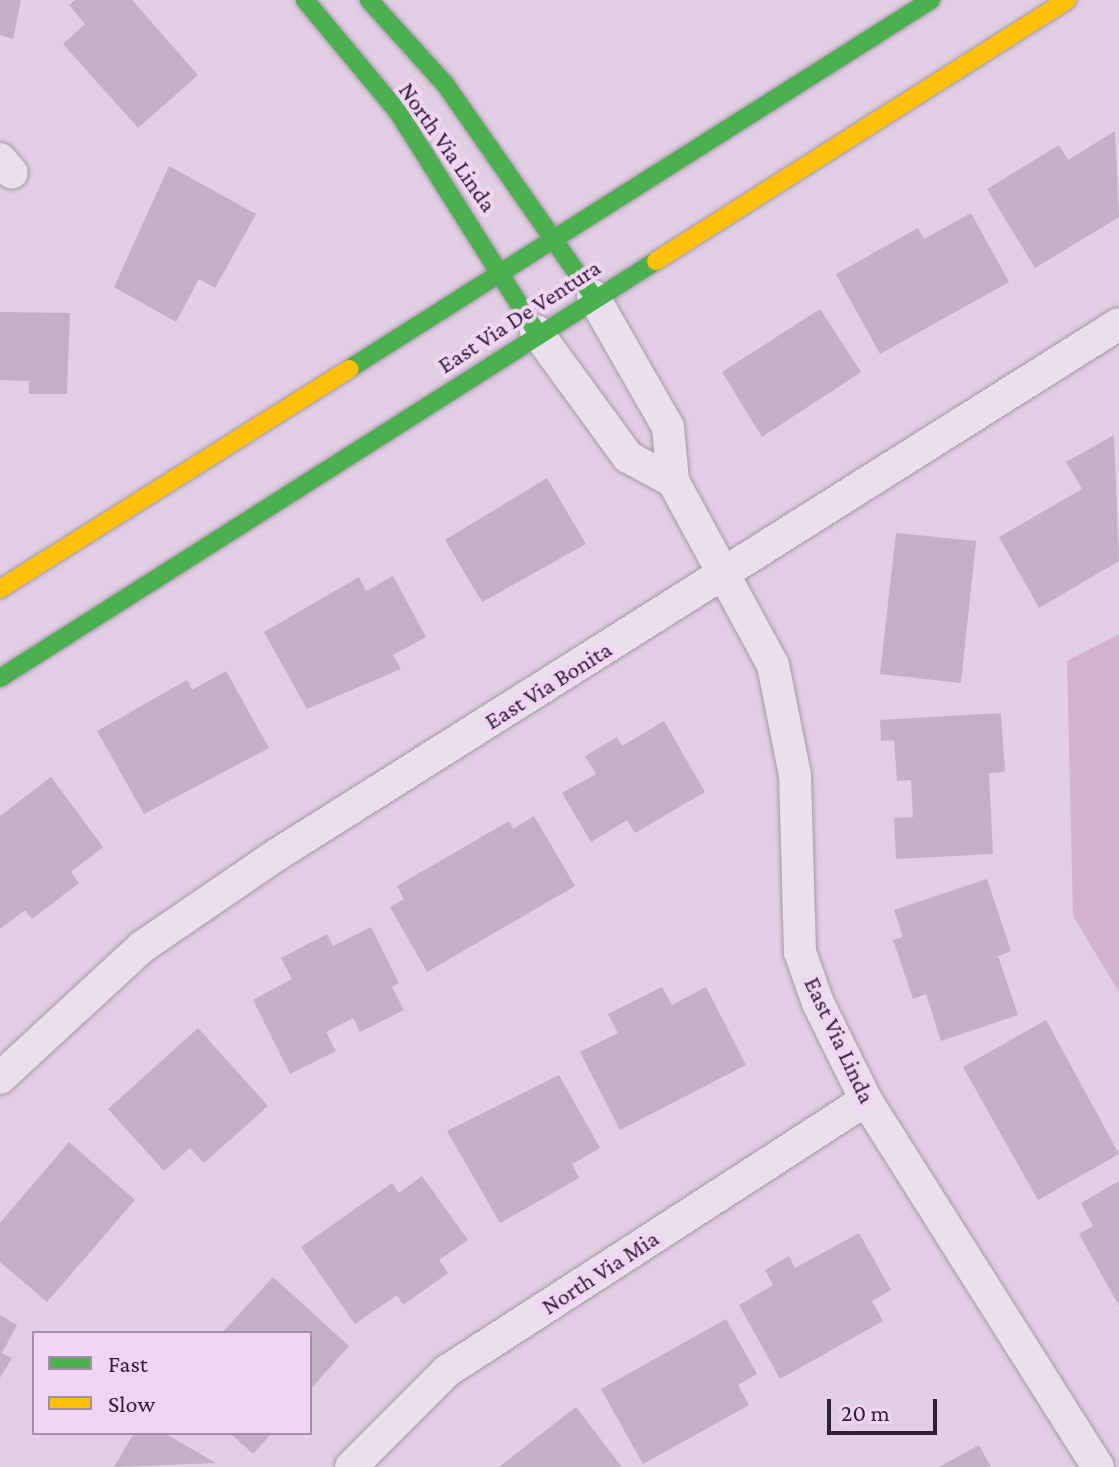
<!DOCTYPE html>
<style>
body{margin:0}
#map{position:relative;width:1119px;height:1467px;overflow:hidden;background:#e1cfe3;font-family:"Crimson Pro",serif}
div>[style]{position:absolute}
.green>*{inset:0;background:#d3b2cc}
.building>*{inset:0;background:#c1b0c6}
.roads{filter:drop-shadow(0 0 2px #a697a8) drop-shadow(0 0 2px #a697a8)}
.street>*{height:32px;margin:-16px;padding:0 16px;transform-origin:16px;border-radius:16px;background:#eadfec}
.fast>*{height:18px;margin:-9px;padding:0 9px;transform-origin:9px;border-radius:9px;background:#4caf50}
.slow>*{height:18px;margin:-9px;padding:0 9px;transform-origin:9px;border-radius:9px;background:#ffc107}
span{translate:-50% -50%;white-space:nowrap;text-align:center;line-height:1.15;-webkit-text-stroke:8px #f1d6f3;paint-order:stroke}
.street-label{font-size:24px;color:#302036}
.legend{position:absolute;left:32px;top:1331px;width:280px;height:104px;box-sizing:border-box;background:#f1d6f3;border:2px solid #a48da7;margin:0;padding:10px 14px;list-style:none;font-size:24px;color:#302036}
.legend li{display:flex;align-items:center;gap:16px;height:40px}
.legend b{width:40px;border:2px solid #a48da7}
.scale{position:absolute;left:827px;top:1399px;width:110px;height:36px;box-sizing:border-box;border:4px solid #302036;border-top:0;padding-left:10px;font-size:24px;line-height:28px;white-space:nowrap;color:#302036;-webkit-text-stroke:6px #f1d6f3;paint-order:stroke}
</style>
<div id="map">
<div class="green">
<i style="clip-path:polygon(1119px 634px,1119px 992px,1073px 916px,1067px 661px)"></i>
</div>
<div class="building">
<i style="clip-path:polygon(0 0,21px 0,13px 39px,0 35px)"></i>
<i style="clip-path:polygon(75px 0,132px 0,198px 75px,138px 128px,63px 44px,85px 24px,69px 5px)"></i>
<i style="clip-path:polygon(1115px 131px,1119px 217px,1035px 268px,987px 189px,1059px 145px,1068px 160px)"></i>
<i style="clip-path:polygon(169px 166px,256px 214px,215px 288px,199px 279px,176px 322px,114px 287px)"></i>
<i style="clip-path:polygon(971px 213px,1009px 282px,880px 354px,836px 274px,918px 228px,924px 239px)"></i>
<i style="clip-path:polygon(820px 309px,861px 372px,762px 437px,722px 372px)"></i>
<i style="clip-path:polygon(0 312px,70px 313px,67px 394px,29px 394px,29px 381px,0 380px)"></i>
<i style="clip-path:polygon(1114px 435px,1119px 561px,1039px 608px,999px 537px,1082px 489px,1066px 462px)"></i>
<i style="clip-path:polygon(547px 478px,586px 544px,482px 602px,445px 540px)"></i>
<i style="clip-path:polygon(896px 533px,976px 541px,961px 683px,880px 674px)"></i>
<i style="clip-path:polygon(393px 576px,426px 637px,393px 655px,401px 669px,307px 709px,264px 632px,359px 577px,366px 591px)"></i>
<i style="clip-path:polygon(226px 671px,269px 748px,144px 814px,97px 731px,187px 680px,192px 690px)"></i>
<i style="clip-path:polygon(1001px 713px,1005px 772px,989px 773px,993px 854px,896px 859px,894px 818px,913px 817px,911px 780px,897px 781px,894px 740px,881px 741px,880px 720px)"></i>
<i style="clip-path:polygon(664px 721px,705px 792px,635px 833px,627px 820px,591px 842px,562px 793px,596px 774px,585px 756px,617px 737px,622px 746px)"></i>
<i style="clip-path:polygon(51px 777px,103px 847px,71px 872px,79px 883px,32px 919px,25px 910px,0 929px,0 816px)"></i>
<i style="clip-path:polygon(534px 816px,575px 886px,427px 972px,390px 907px,404px 899px,397px 886px,509px 821px,513px 829px)"></i>
<i style="clip-path:polygon(987px 879px,1011px 951px,998px 956px,1018px 1015px,941px 1041px,926px 994px,913px 999px,893px 940px,903px 937px,894px 910px)"></i>
<i style="clip-path:polygon(371px 927px,399px 983px,392px 987px,404px 1010px,360px 1032px,353px 1018px,326px 1032px,336px 1051px,290px 1074px,253px 1000px,292px 979px,281px 958px,327px 934px,333px 946px)"></i>
<i style="clip-path:polygon(662px 987px,672px 1005px,706px 987px,746px 1065px,620px 1130px,580px 1052px,618px 1033px,608px 1014px)"></i>
<i style="clip-path:polygon(1046px 1020px,1119px 1154px,1038px 1200px,963px 1067px)"></i>
<i style="clip-path:polygon(198px 1028px,268px 1106px,204px 1163px,190px 1148px,164px 1171px,108px 1109px)"></i>
<i style="clip-path:polygon(559px 1075px,600px 1148px,572px 1164px,579px 1178px,500px 1223px,447px 1131px)"></i>
<i style="clip-path:polygon(69px 1142px,135px 1200px,47px 1302px,0 1262px,0 1223px)"></i>
<i style="clip-path:polygon(422px 1176px,468px 1240px,439px 1260px,448px 1273px,403px 1305px,397px 1295px,355px 1324px,301px 1247px,392px 1183px,399px 1193px)"></i>
<i style="clip-path:polygon(1119px 1181px,1119px 1306px,1079px 1234px,1093px 1226px,1081px 1203px)"></i>
<i style="clip-path:polygon(859px 1233px,891px 1290px,872px 1301px,883px 1321px,780px 1379px,739px 1305px,773px 1285px,765px 1270px,789px 1256px,795px 1268px)"></i>
<i style="clip-path:polygon(273px 1277px,349px 1346px,310px 1390px,310px 1333px,222px 1333px)"></i>
<i style="clip-path:polygon(0 1315px,17px 1325px,2px 1353px,12px 1358px,0 1378px)"></i>
<i style="clip-path:polygon(726px 1319px,757px 1374px,738px 1385px,749px 1405px,643px 1464px,601px 1389px)"></i>
<i style="clip-path:polygon(576px 1407px,622px 1467px,499px 1467px)"></i>
<i style="clip-path:polygon(134px 1433px,164px 1433px,216px 1463px,114px 1467px)"></i>
<i style="clip-path:polygon(230px 1433px,272px 1433px,253px 1454px)"></i>
<i style="clip-path:polygon(979px 1445px,991px 1467px,939px 1467px)"></i>
</div>
<div class="roads">
<div class="street">
<i style="left:0;top:159px;width:18px;rotate:49deg"></i>
<i style="left:593px;top:296px;width:151px;rotate:60.2deg"></i>
<i style="left:668px;top:427px;width:54px;rotate:84.7deg"></i>
<i style="left:673px;top:481px;width:209px;rotate:61.5deg"></i>
<i style="left:773px;top:665px;width:112px;rotate:78.7deg"></i>
<i style="left:795px;top:775px;width:177px;rotate:88.4deg"></i>
<i style="left:800px;top:952px;width:54px;rotate:70.6deg"></i>
<i style="left:818px;top:1003px;width:108px;rotate:63.7deg"></i>
<i style="left:866px;top:1100px;width:434px;rotate:57.7deg"></i>
<i style="left:536px;top:331px;width:156px;rotate:53.9deg"></i>
<i style="left:628px;top:457px;width:51px;rotate:28.1deg"></i>
<i style="left:0;top:1078px;width:193px;rotate:-42.7deg"></i>
<i style="left:142px;top:947px;width:165px;rotate:-34.4deg"></i>
<i style="left:278px;top:854px;width:994px;rotate:-32.22deg"></i>
<i style="left:351px;top:1467px;width:136px;rotate:-45deg"></i>
<i style="left:447px;top:1371px;width:499px;rotate:-32.9deg"></i>
</div>
<div class="fast">
<i style="left:305px;top:0;width:146px;rotate:50.3deg"></i>
<i style="left:398px;top:112px;width:259px;rotate:57.8deg"></i>
<i style="left:369px;top:0;width:113px;rotate:47.9deg"></i>
<i style="left:445px;top:84px;width:259px;rotate:55.1deg"></i>
<i style="left:349px;top:369px;width:689px;rotate:-32.38deg"></i>
<i style="left:0;top:678px;width:777px;rotate:-32.44deg"></i>
</div>
<div class="slow">
<i style="left:656px;top:261px;width:487px;rotate:-32.4deg"></i>
<i style="left:0;top:589px;width:413px;rotate:-32.2deg"></i>
</div>
</div>
<div class="street-label">
<span style="left:448px;top:147px;rotate:55deg">North Via Linda</span>
<span style="left:519px;top:316px;rotate:-33deg">East Via De Ventura</span>
<span style="left:548px;top:685px;rotate:-32deg">East Via Bonita</span>
<span style="left:840px;top:1040px;rotate:65deg">East Via Linda</span>
<span style="left:600px;top:1272px;rotate:-33deg">North Via Mia</span>
</div>
<ul class="legend">
<li><b style="height:10px;background:#4caf50"></b>Fast</li>
<li><b style="height:10px;background:#ffc107"></b>Slow</li>
</ul>
<div class="scale">20 m</div>
</div>
